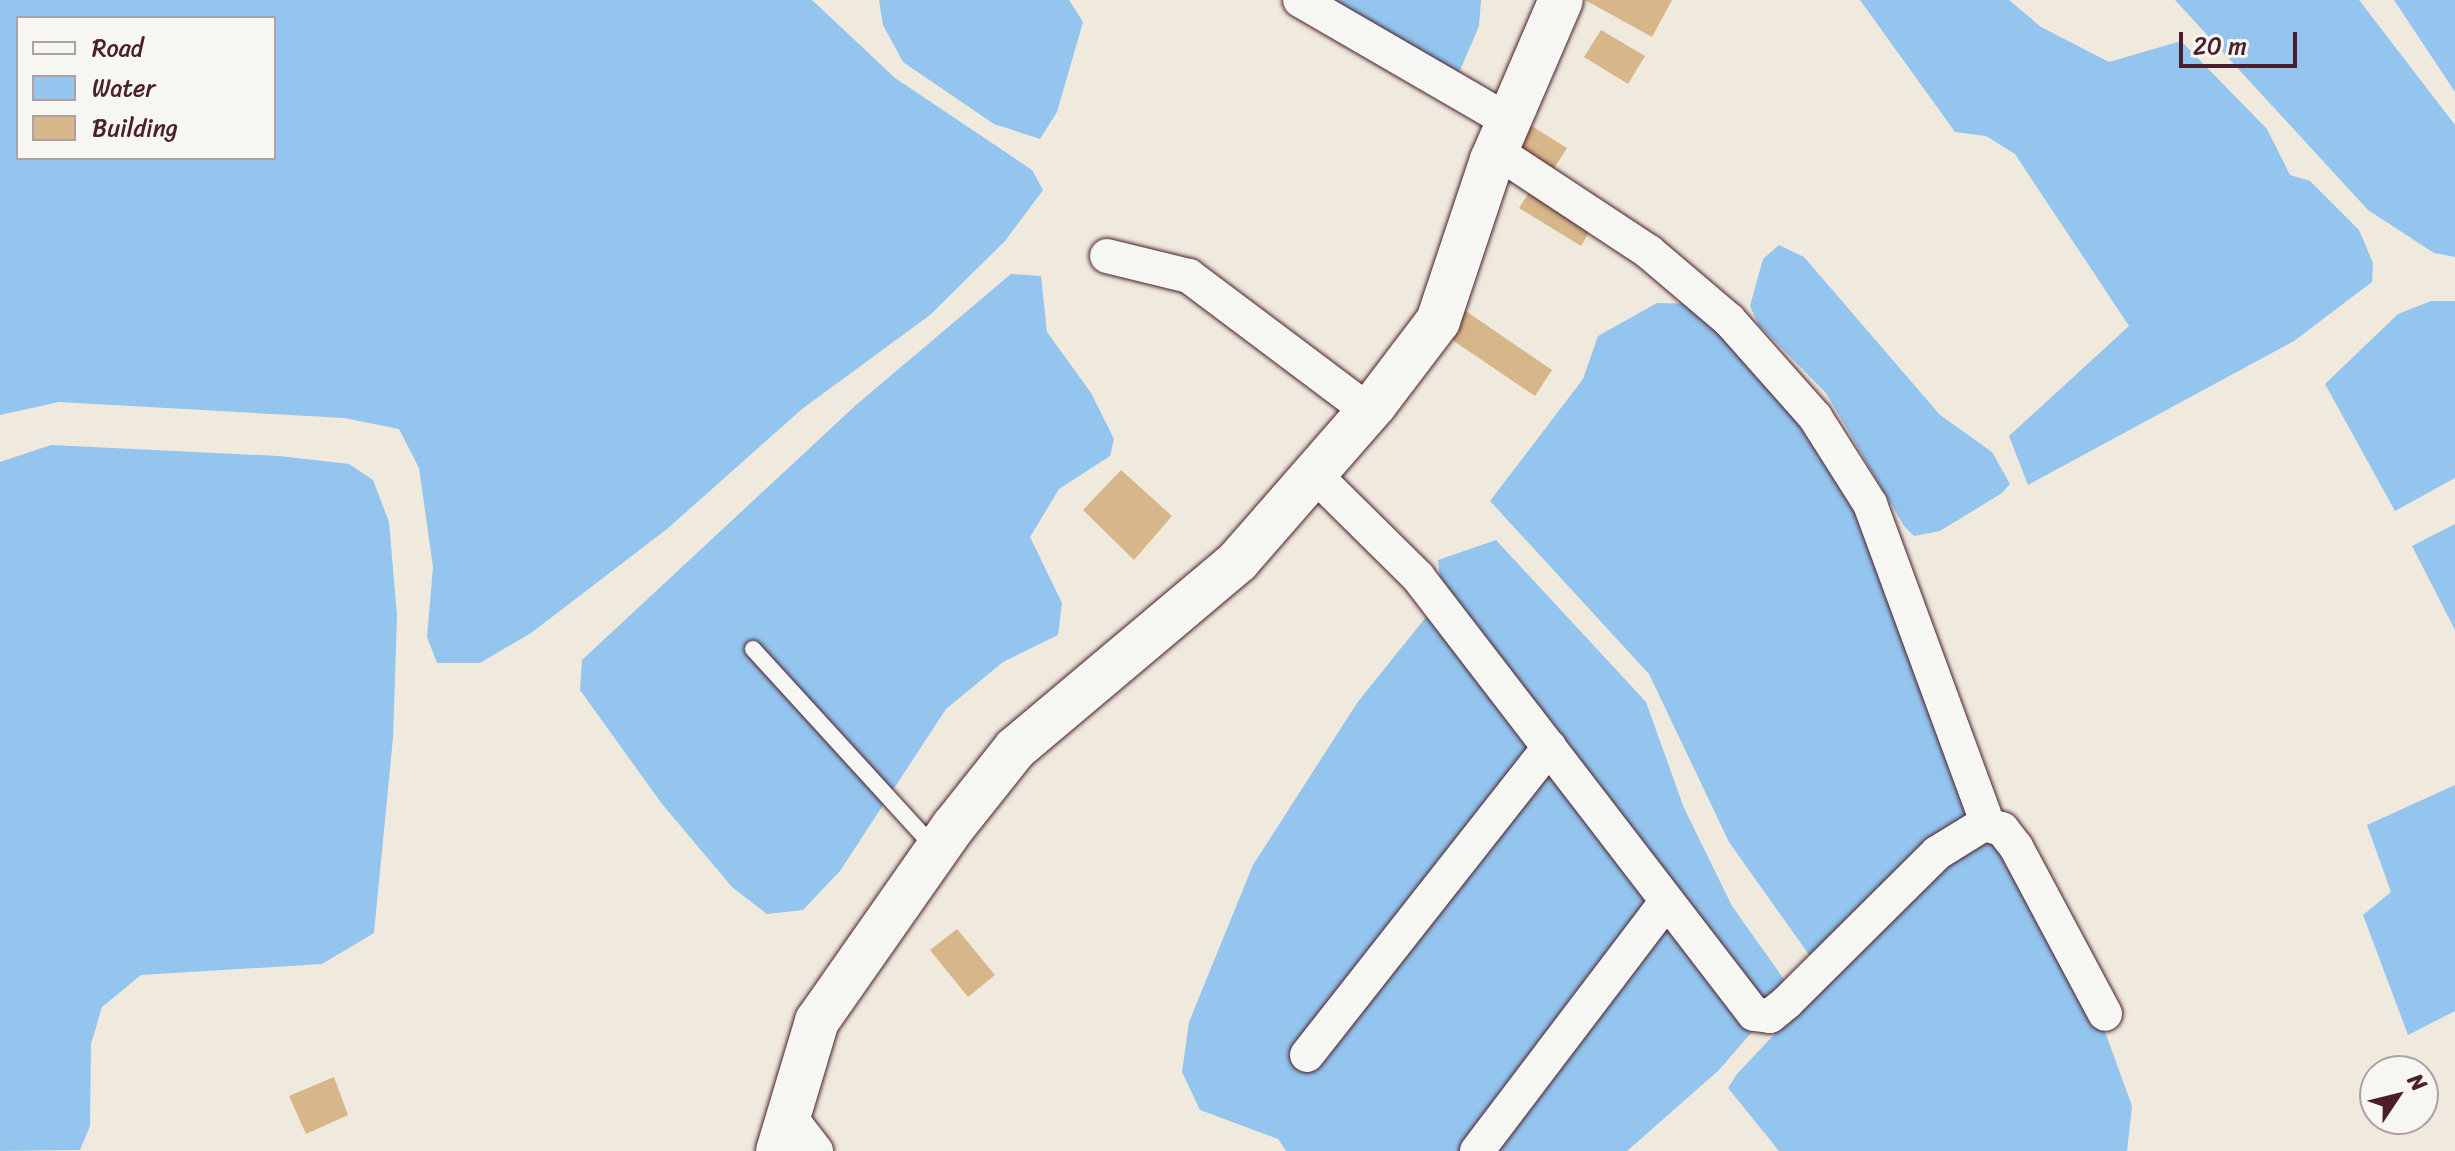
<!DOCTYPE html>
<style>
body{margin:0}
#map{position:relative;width:2455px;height:1151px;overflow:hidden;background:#f0e9dd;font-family:Sriracha,sans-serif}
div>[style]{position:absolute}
.water>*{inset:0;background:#93c5ef}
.building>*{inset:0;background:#d7b68a}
.roads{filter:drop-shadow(0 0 2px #4a1f2b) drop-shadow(0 0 2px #4a1f2b)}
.lane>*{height:16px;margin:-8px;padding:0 8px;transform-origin:8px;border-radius:8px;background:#f6f6f2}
.street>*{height:34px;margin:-17px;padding:0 17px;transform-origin:17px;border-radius:17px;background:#f6f6f2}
.secondary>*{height:44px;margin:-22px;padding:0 22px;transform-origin:22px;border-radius:22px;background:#f6f6f2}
span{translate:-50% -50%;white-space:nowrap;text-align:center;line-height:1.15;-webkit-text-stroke:8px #f6f6f2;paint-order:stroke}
.legend{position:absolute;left:16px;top:16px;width:260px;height:144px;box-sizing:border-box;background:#f6f6f2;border:2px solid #b1a0a2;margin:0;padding:10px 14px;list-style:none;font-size:24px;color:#4a1f2b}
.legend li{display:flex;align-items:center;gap:16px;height:40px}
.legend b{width:40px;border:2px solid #b1a0a2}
.north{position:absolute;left:2359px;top:1055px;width:80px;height:80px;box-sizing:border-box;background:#f6f6f2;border:2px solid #b1a0a2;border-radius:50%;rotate:55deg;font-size:22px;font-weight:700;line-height:32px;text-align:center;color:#4a1f2b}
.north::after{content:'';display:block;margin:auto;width:28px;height:36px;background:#4a1f2b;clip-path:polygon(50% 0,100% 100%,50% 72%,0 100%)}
.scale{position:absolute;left:2179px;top:32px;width:118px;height:36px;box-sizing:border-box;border:4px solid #4a1f2b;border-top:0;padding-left:10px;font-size:24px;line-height:28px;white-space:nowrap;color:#4a1f2b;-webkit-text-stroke:6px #f6f6f2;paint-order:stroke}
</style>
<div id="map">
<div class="water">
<i style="clip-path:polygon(evenodd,0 0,812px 0,895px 78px,1032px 170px,1043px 190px,1005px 241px,930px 315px,802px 409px,667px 529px,531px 633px,480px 663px,437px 663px,427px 637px,433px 567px,419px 468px,399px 429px,344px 418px,59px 402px,0 415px,0 0,18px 18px,274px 18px,274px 158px,18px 158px,18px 18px)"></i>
<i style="clip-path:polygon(879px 0,1069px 0,1083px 22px,1057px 112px,1040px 139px,994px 124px,903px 62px,883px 25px)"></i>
<i style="clip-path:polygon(1321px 0,1481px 0,1479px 26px,1455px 82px)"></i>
<i style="clip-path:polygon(1860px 0,2009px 0,2041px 27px,2109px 62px,2181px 41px,2267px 129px,2290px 175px,2310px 181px,2359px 230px,2373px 263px,2372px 282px,2294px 341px,2028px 485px,2009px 436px,2129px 326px,2015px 154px,1986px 136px,1955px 132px)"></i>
<i style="clip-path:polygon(2175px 0,2359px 0,2455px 125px,2455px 257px,2434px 253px,2368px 210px)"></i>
<i style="clip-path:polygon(2394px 0,2455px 0,2455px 92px)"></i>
<i style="clip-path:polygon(1779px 245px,1804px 257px,1940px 415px,1992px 452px,2010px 484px,2002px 493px,1940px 531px,1914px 536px,1904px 526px,1826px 393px,1758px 324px,1750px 306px,1763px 259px)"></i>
<i style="clip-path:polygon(1011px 274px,1041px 276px,1047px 332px,1091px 393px,1114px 439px,1110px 456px,1059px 489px,1030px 537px,1062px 603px,1058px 635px,1003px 662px,946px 709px,840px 871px,803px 910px,767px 914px,732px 887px,662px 804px,580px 690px,582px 660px,856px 405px)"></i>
<i style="clip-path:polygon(2431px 301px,2455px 301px,2455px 478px,2395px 511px,2325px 384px,2398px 314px)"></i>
<i style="clip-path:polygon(1657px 303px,1700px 304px,1822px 427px,1975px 811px,1812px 959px,1729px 842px,1649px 674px,1490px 501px,1583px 379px,1598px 336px)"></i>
<i style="clip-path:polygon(51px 445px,279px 456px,349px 464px,373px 480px,389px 522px,397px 616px,393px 738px,374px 933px,322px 964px,141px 975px,102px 1007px,91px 1044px,90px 1126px,80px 1150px,0 1151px,0 462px)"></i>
<i style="clip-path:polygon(2455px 524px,2455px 630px,2412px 546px)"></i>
<i style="clip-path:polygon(1496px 540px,1646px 702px,1684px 808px,1732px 906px,1790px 988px,1719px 1070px,1627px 1151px,1286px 1151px,1278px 1139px,1200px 1110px,1182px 1072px,1189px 1022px,1253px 865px,1357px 703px,1442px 597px,1438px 560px)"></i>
<i style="clip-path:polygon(2455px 785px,2455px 1011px,2408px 1035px,2363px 915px,2391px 892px,2367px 825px)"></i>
<i style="clip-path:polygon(1993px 832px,2099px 1015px,2132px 1106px,2127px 1151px,1779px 1151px,1728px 1088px,1737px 1074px,1947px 851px)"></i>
</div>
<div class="building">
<i style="clip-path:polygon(1585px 0,1672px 0,1652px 37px)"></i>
<i style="clip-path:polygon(1601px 30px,1645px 56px,1628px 84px,1584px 57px)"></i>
<i style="clip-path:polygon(1522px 120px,1567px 148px,1551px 173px,1507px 146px)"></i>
<i style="clip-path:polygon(1535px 183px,1596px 220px,1581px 246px,1519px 208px)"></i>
<i style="clip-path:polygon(1457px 305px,1552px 370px,1535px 396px,1439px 331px)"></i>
<i style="clip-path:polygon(1121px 470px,1172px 516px,1134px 560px,1083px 510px)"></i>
<i style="clip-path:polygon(957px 929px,995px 975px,968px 997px,930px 950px)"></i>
<i style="clip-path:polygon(334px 1077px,348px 1115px,306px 1134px,289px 1096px)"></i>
</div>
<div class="roads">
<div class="lane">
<i style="left:753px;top:649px;width:270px;rotate:47.6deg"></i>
</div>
<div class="street">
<i style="left:1300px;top:0;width:241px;rotate:30.1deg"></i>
<i style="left:1496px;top:151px;width:183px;rotate:33.4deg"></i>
<i style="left:1649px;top:252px;width:105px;rotate:40.4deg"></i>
<i style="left:1729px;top:320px;width:130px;rotate:48.4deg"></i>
<i style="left:1815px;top:417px;width:103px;rotate:57.7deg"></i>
<i style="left:1870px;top:504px;width:342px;rotate:69.8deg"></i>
<i style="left:1107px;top:256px;width:84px;rotate:13.7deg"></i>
<i style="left:1189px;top:276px;width:225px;rotate:36.9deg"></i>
<i style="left:1314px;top:474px;width:146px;rotate:44.7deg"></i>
<i style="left:1418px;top:577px;width:551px;rotate:52.44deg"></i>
<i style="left:1754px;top:1014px;width:16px;rotate:7deg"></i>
<i style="left:1770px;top:1016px;width:22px;rotate:-39deg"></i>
<i style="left:1787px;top:1002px;width:211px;rotate:-44.8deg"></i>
<i style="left:1937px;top:853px;width:55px;rotate:-31.7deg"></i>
<i style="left:1984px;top:824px;width:19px;rotate:16deg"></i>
<i style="left:2002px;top:829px;width:23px;rotate:52deg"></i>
<i style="left:2016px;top:847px;width:189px;rotate:61.9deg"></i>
<i style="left:1307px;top:1055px;width:392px;rotate:-51.8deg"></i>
<i style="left:790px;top:1117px;width:43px;rotate:52.6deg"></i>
<i style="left:1477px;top:1151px;width:313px;rotate:-52.8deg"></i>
</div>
<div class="secondary">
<i style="left:778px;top:1151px;width:136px;rotate:-73.3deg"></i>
<i style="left:817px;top:1021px;width:237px;rotate:-55deg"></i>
<i style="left:953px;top:827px;width:100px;rotate:-51.5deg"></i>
<i style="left:1015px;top:749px;width:292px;rotate:-40.1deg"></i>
<i style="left:1238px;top:561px;width:208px;rotate:-48.9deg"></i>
<i style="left:1375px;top:404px;width:104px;rotate:-52.8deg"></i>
<i style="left:1438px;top:321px;width:170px;rotate:-71.5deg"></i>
<i style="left:1492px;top:160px;width:174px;rotate:-66.7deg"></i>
</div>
</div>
<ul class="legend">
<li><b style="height:10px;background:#f6f6f2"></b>Road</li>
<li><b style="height:22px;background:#93c5ef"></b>Water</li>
<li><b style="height:22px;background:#d7b68a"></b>Building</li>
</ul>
<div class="north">N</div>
<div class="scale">20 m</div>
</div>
